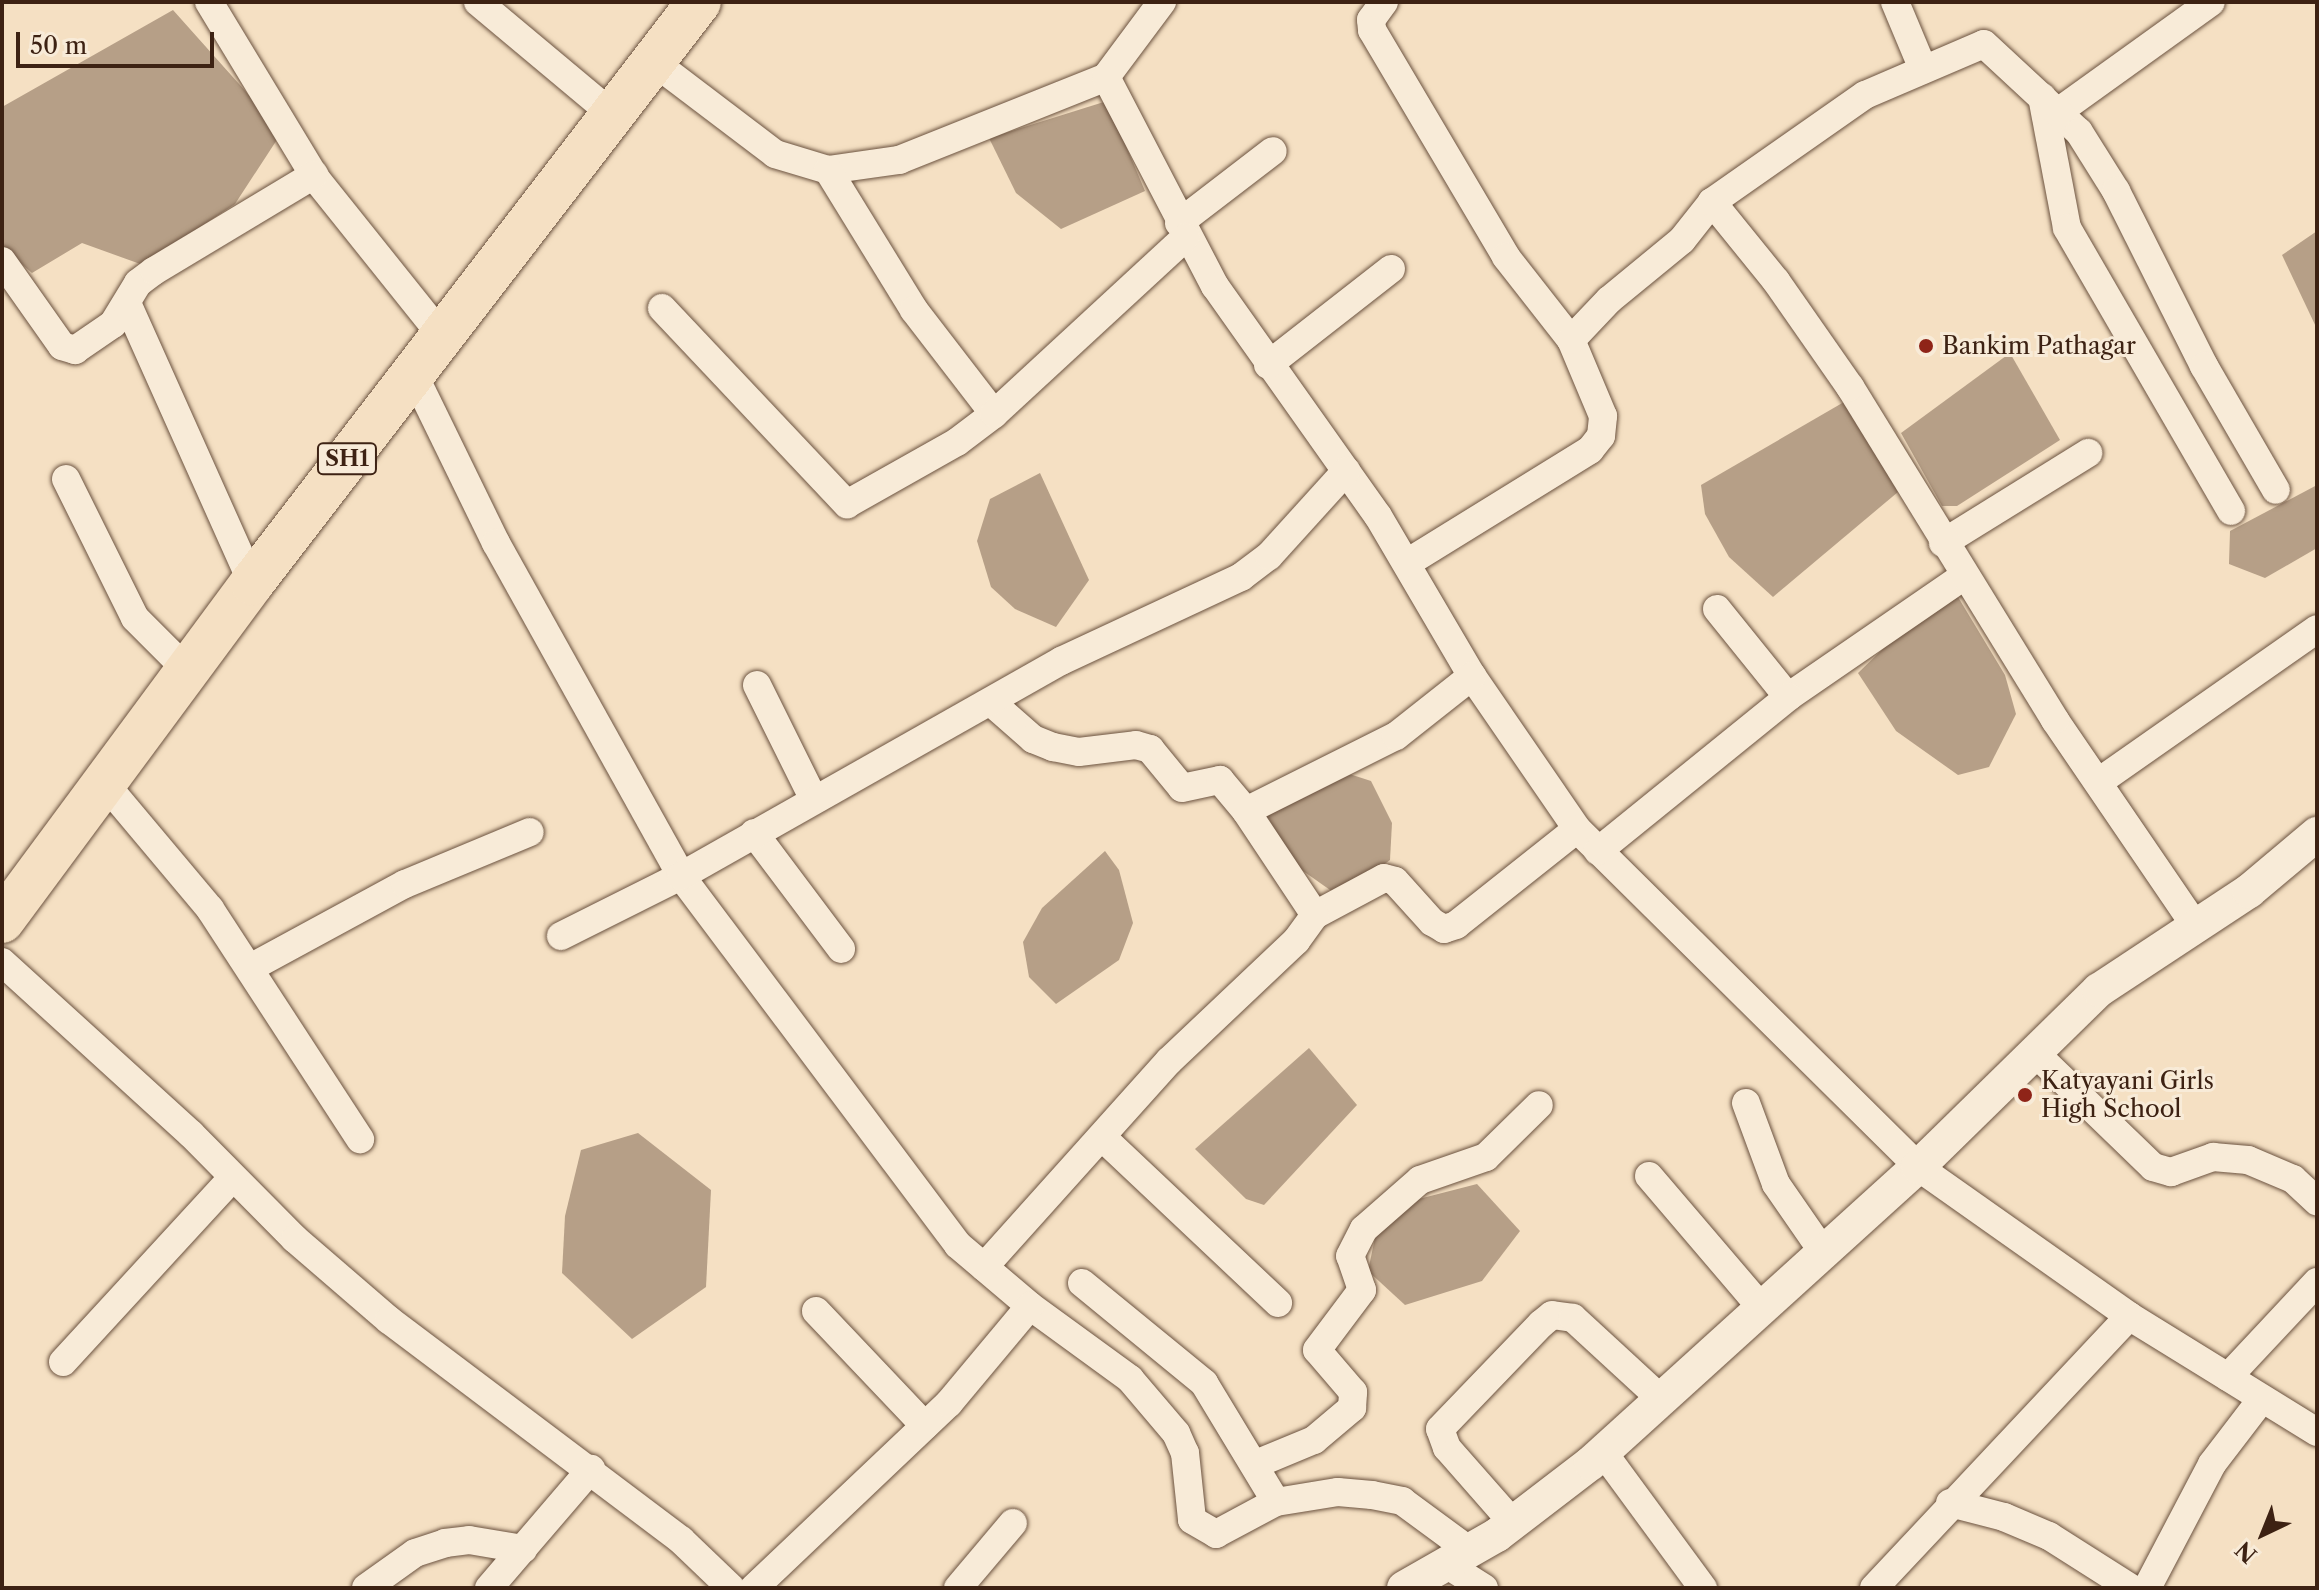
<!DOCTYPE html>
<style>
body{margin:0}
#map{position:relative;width:2319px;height:1590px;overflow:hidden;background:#f5e0c3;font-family:"Libre Caslon Text",serif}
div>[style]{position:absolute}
.water>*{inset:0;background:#b69f87}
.roads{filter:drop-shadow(0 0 2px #6b523f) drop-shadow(0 0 2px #6b523f)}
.minor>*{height:28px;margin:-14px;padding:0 14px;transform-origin:14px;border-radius:14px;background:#f8ebd8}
.tertiary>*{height:34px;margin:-17px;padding:0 17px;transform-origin:17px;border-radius:17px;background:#f8ebd8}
.primary>*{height:44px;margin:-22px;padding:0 22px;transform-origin:22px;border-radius:22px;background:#f5e0c3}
.dots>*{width:22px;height:22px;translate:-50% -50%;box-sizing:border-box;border:4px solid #f8ebd8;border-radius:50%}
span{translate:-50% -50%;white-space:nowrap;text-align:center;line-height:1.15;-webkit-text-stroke:6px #f8ebd8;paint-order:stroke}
.shield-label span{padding:2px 6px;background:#f8ebd8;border:2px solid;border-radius:6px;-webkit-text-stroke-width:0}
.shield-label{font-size:22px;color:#3d2213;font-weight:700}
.poi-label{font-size:24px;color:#3d2213}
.left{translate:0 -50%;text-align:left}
.frame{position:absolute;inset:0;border:4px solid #3d2213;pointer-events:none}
.north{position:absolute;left:2223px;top:1494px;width:80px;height:80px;-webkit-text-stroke:6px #f8ebd8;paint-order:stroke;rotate:223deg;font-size:22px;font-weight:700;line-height:32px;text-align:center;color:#3d2213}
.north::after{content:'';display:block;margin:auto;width:28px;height:36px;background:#3d2213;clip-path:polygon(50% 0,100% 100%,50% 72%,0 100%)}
.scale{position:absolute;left:16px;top:32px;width:198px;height:36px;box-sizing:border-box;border:4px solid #3d2213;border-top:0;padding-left:10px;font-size:24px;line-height:28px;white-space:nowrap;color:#3d2213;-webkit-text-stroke:6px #f8ebd8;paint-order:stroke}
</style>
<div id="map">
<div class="water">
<i style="clip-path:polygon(173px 10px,282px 132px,235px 204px,143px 265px,82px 243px,32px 273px,2px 247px,2px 107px)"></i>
<i style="clip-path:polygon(1107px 101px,1145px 191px,1061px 229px,1016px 193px,989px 138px)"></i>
<i style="clip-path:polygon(2317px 231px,2317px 329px,2282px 255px)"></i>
<i style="clip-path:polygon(2010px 353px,2060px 440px,1957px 506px,1942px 506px,1901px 433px)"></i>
<i style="clip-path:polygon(1844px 402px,1898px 492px,1773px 597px,1729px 557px,1705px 514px,1701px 485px)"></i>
<i style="clip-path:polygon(1040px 473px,1089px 580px,1056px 627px,1015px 609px,991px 587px,977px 541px,990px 499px)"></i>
<i style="clip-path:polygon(2317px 485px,2317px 548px,2265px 578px,2229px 564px,2230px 531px)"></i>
<i style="clip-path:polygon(1958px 597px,2005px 675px,2016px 714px,1989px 767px,1958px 775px,1896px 731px,1858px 673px,1889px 643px)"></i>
<i style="clip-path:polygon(1337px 770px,1371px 781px,1392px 823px,1390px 860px,1340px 897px,1296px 866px,1264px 811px)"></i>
<i style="clip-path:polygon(1105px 851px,1119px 870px,1133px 923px,1119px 960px,1056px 1004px,1029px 977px,1023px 942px,1042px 908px)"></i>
<i style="clip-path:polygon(1309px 1048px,1357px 1105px,1264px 1205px,1246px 1199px,1195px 1149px)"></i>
<i style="clip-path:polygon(638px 1133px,711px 1190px,706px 1287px,632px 1339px,562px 1273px,565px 1216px,581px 1150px)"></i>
<i style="clip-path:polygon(1477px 1184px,1520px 1231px,1482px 1281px,1405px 1305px,1368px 1271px,1376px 1233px,1407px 1202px)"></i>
</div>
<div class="roads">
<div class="minor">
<i style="left:209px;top:2px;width:208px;rotate:58.8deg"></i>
<i style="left:317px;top:180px;width:198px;rotate:51.3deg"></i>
<i style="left:478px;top:2px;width:175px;rotate:39.9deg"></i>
<i style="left:1384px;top:2px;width:22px;rotate:126deg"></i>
<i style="left:1371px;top:20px;width:10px;rotate:84deg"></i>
<i style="left:1372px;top:30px;width:264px;rotate:59.4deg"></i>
<i style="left:1506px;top:257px;width:105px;rotate:51.9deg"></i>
<i style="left:1895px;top:2px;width:73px;rotate:67.3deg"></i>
<i style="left:654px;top:62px;width:152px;rotate:37.2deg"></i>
<i style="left:775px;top:154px;width:55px;rotate:16.8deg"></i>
<i style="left:828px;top:170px;width:72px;rotate:-8deg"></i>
<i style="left:899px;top:160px;width:223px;rotate:-21.8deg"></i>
<i style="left:1106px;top:77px;width:94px;rotate:-53.3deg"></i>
<i style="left:1106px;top:77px;width:236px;rotate:62.5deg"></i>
<i style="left:1215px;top:286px;width:282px;rotate:54.7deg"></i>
<i style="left:1378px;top:516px;width:186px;rotate:59.6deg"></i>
<i style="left:1472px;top:676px;width:186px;rotate:55.5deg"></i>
<i style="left:1577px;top:829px;width:480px;rotate:44.7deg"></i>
<i style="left:1918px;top:1167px;width:258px;rotate:35.2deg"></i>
<i style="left:2129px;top:1316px;width:221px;rotate:31.7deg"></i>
<i style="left:2042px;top:97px;width:133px;rotate:79.2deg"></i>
<i style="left:2067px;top:228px;width:327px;rotate:59.9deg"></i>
<i style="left:2058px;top:112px;width:188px;rotate:-35.7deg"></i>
<i style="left:828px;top:170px;width:164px;rotate:58.4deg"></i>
<i style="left:914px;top:310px;width:131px;rotate:52.4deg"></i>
<i style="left:1179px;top:223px;width:118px;rotate:-37.5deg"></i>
<i style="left:2px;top:261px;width:104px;rotate:54.8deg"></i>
<i style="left:62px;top:346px;width:14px;rotate:17deg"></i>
<i style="left:75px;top:350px;width:46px;rotate:-34.4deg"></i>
<i style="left:113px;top:324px;width:48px;rotate:-58.6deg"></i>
<i style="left:138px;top:283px;width:20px;rotate:-37deg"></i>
<i style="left:154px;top:271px;width:187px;rotate:-31deg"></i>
<i style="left:127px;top:303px;width:307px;rotate:65.9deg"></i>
<i style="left:662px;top:308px;width:270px;rotate:46.7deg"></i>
<i style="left:847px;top:504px;width:126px;rotate:-29.4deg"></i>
<i style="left:957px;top:442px;width:46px;rotate:-37.1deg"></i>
<i style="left:994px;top:414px;width:261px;rotate:-42.7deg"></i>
<i style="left:1268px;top:365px;width:156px;rotate:-38deg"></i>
<i style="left:413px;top:373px;width:189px;rotate:64deg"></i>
<i style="left:496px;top:543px;width:381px;rotate:60.9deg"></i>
<i style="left:681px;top:876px;width:461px;rotate:53.1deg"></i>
<i style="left:958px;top:1245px;width:94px;rotate:40.3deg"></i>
<i style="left:1030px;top:1306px;width:124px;rotate:36.1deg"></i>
<i style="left:1130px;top:1379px;width:71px;rotate:49.6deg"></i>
<i style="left:1176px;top:1433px;width:22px;rotate:66deg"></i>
<i style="left:1185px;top:1453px;width:67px;rotate:84deg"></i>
<i style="left:1192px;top:1520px;width:28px;rotate:30deg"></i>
<i style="left:1216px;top:1534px;width:68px;rotate:-28.1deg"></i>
<i style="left:1276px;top:1502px;width:63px;rotate:-9.2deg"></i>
<i style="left:1338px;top:1492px;width:34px;rotate:5deg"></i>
<i style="left:1372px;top:1495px;width:31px;rotate:11deg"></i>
<i style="left:1402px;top:1501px;width:84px;rotate:36.3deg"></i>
<i style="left:66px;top:479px;width:155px;rotate:63.6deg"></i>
<i style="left:135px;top:618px;width:76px;rotate:45deg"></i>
<i style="left:1943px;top:543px;width:171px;rotate:-31.8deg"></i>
<i style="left:1407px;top:563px;width:215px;rotate:-31.7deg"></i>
<i style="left:1590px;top:450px;width:18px;rotate:-52deg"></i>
<i style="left:1601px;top:436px;width:20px;rotate:-84deg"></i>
<i style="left:1603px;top:416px;width:82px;rotate:-112.8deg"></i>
<i style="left:1571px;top:340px;width:55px;rotate:-46.5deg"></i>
<i style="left:1609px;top:300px;width:94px;rotate:-39.4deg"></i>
<i style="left:1682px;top:240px;width:48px;rotate:-51.7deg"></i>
<i style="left:1717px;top:609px;width:113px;rotate:51.1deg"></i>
<i style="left:1788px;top:697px;width:214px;rotate:-34.5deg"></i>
<i style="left:757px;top:685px;width:126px;rotate:63.6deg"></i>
<i style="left:992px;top:703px;width:55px;rotate:41.3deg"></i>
<i style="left:1033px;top:739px;width:22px;rotate:22deg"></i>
<i style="left:1053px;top:747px;width:26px;rotate:11deg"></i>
<i style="left:1079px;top:752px;width:57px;rotate:-7deg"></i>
<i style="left:1136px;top:745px;width:15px;rotate:16deg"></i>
<i style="left:1150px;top:749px;width:50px;rotate:50.6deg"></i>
<i style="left:1182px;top:788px;width:39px;rotate:-12deg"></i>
<i style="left:1220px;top:780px;width:40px;rotate:50deg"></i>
<i style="left:1246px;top:811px;width:168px;rotate:-26.6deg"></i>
<i style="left:1396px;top:736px;width:97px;rotate:-38.3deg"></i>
<i style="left:2100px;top:781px;width:265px;rotate:-35deg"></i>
<i style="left:106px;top:785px;width:162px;rotate:50deg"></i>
<i style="left:210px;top:909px;width:275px;rotate:56.9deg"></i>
<i style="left:754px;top:833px;width:145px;rotate:53.1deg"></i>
<i style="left:1598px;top:851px;width:245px;rotate:-39deg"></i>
<i style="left:1315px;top:915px;width:78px;rotate:-28.2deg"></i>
<i style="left:1384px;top:878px;width:11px;rotate:15deg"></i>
<i style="left:1395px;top:881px;width:55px;rotate:47.9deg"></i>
<i style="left:1432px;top:922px;width:14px;rotate:30deg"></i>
<i style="left:1444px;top:929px;width:13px;rotate:-18deg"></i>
<i style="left:1456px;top:925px;width:154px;rotate:-38.4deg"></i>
<i style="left:2194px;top:924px;width:247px;rotate:-124.3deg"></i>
<i style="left:2055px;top:720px;width:391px;rotate:-121.6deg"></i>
<i style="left:1850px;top:387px;width:129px;rotate:-124.9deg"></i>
<i style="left:1776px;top:281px;width:102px;rotate:-129deg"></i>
<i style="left:1712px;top:202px;width:187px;rotate:-35deg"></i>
<i style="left:1865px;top:95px;width:129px;rotate:-23.2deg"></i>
<i style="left:1984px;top:44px;width:129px;rotate:42.8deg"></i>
<i style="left:2079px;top:132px;width:70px;rotate:57.9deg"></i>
<i style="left:2116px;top:191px;width:196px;rotate:63.3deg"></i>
<i style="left:2204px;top:366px;width:143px;rotate:59.9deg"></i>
<i style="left:561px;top:936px;width:134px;rotate:-26.6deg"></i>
<i style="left:681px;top:876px;width:437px;rotate:-29.5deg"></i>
<i style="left:1061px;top:661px;width:199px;rotate:-25deg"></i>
<i style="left:1241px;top:577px;width:35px;rotate:-37deg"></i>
<i style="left:1269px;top:556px;width:115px;rotate:-47.8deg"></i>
<i style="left:2px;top:962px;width:256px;rotate:42.3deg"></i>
<i style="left:191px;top:1134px;width:148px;rotate:45.3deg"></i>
<i style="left:295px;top:1239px;width:124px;rotate:40.8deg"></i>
<i style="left:389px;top:1320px;width:366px;rotate:37deg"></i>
<i style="left:681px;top:1540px;width:69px;rotate:43.8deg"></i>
<i style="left:250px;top:968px;width:176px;rotate:-28.5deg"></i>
<i style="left:405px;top:884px;width:135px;rotate:-22.6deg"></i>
<i style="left:2034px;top:1052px;width:165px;rotate:44deg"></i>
<i style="left:2153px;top:1167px;width:19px;rotate:16deg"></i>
<i style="left:2171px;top:1172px;width:45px;rotate:-19.7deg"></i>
<i style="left:2213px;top:1157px;width:35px;rotate:5deg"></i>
<i style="left:2248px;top:1160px;width:49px;rotate:22.9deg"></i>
<i style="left:2293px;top:1179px;width:33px;rotate:43deg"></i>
<i style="left:1746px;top:1103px;width:86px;rotate:69.7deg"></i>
<i style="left:1776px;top:1184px;width:83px;rotate:55.3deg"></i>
<i style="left:1102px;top:1137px;width:242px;rotate:43.3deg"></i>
<i style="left:1649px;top:1176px;width:172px;rotate:49.5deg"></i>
<i style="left:984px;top:1267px;width:277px;rotate:-48.1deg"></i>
<i style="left:1169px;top:1061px;width:175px;rotate:-43.4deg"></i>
<i style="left:1296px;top:941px;width:32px;rotate:-54deg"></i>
<i style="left:1315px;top:915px;width:125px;rotate:-123.6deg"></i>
<i style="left:1082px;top:1283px;width:158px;rotate:39.3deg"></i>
<i style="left:1204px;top:1383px;width:139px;rotate:58.8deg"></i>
<i style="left:816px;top:1311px;width:158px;rotate:46.5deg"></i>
<i style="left:63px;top:1362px;width:251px;rotate:-47.4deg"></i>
<i style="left:2228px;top:1377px;width:130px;rotate:-46.9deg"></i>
<i style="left:1603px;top:1452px;width:169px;rotate:53.7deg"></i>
<i style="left:1256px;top:1464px;width:63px;rotate:-22.5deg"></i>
<i style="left:1314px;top:1440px;width:50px;rotate:-40.1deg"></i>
<i style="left:1352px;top:1408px;width:16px;rotate:-86deg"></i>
<i style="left:1353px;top:1392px;width:55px;rotate:-130.6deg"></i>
<i style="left:1317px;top:1350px;width:75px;rotate:-53.1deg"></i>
<i style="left:1362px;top:1290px;width:36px;rotate:-109deg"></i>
<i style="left:1350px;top:1256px;width:30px;rotate:-63deg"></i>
<i style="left:1364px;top:1229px;width:74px;rotate:-41.2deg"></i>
<i style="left:1420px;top:1180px;width:70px;rotate:-19.2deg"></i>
<i style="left:1486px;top:1157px;width:74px;rotate:-44.5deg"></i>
<i style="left:1950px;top:1503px;width:56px;rotate:14.5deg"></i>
<i style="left:2004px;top:1517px;width:49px;rotate:22.9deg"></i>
<i style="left:2049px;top:1536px;width:97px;rotate:32.4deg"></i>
<i style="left:1513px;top:1523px;width:100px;rotate:-131.3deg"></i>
<i style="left:1447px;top:1448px;width:20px;rotate:-110deg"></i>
<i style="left:1440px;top:1429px;width:146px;rotate:-46.1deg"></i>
<i style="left:1541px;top:1324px;width:14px;rotate:-39deg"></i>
<i style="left:1552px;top:1315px;width:21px;rotate:8deg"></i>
<i style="left:1573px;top:1318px;width:120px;rotate:42.6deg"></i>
<i style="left:1446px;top:1564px;width:45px;rotate:32.3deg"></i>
<i style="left:366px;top:1588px;width:60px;rotate:-35.5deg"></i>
<i style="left:415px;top:1553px;width:32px;rotate:-18deg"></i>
<i style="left:445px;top:1543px;width:24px;rotate:-7deg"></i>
<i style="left:469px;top:1540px;width:55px;rotate:9.5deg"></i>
<i style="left:489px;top:1588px;width:157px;rotate:-49.4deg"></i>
<i style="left:754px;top:1588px;width:269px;rotate:-43.5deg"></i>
<i style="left:949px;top:1403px;width:126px;rotate:-50.1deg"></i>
<i style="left:958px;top:1588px;width:85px;rotate:-49.8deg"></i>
<i style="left:1874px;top:1588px;width:373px;rotate:-46.8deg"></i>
<i style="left:2147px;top:1588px;width:140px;rotate:-62.3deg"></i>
<i style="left:2212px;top:1464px;width:81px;rotate:-52.6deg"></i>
</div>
<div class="tertiary">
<i style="left:1404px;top:1588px;width:107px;rotate:-29.7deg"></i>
<i style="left:1497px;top:1535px;width:118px;rotate:-37.5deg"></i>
<i style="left:1591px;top:1463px;width:441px;rotate:-42.2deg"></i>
<i style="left:1918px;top:1167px;width:253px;rotate:-44.4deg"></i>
<i style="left:2099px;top:990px;width:180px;rotate:-33.4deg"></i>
<i style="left:2249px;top:891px;width:89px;rotate:-40deg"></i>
</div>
<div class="primary">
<i style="left:2px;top:921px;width:420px;rotate:-53.5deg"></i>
<i style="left:252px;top:583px;width:733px;rotate:-52.43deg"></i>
</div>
</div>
<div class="dots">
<i style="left:1926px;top:346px;background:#8f2418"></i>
<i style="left:2025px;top:1095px;background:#8f2418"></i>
</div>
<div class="shield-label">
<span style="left:347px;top:459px">SH1</span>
</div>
<div class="poi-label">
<span class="left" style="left:1942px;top:346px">Bankim Pathagar</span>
<span class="left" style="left:2041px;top:1095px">Katyayani Girls<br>High School</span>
</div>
<div class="frame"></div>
<div class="north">N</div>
<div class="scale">50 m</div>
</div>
